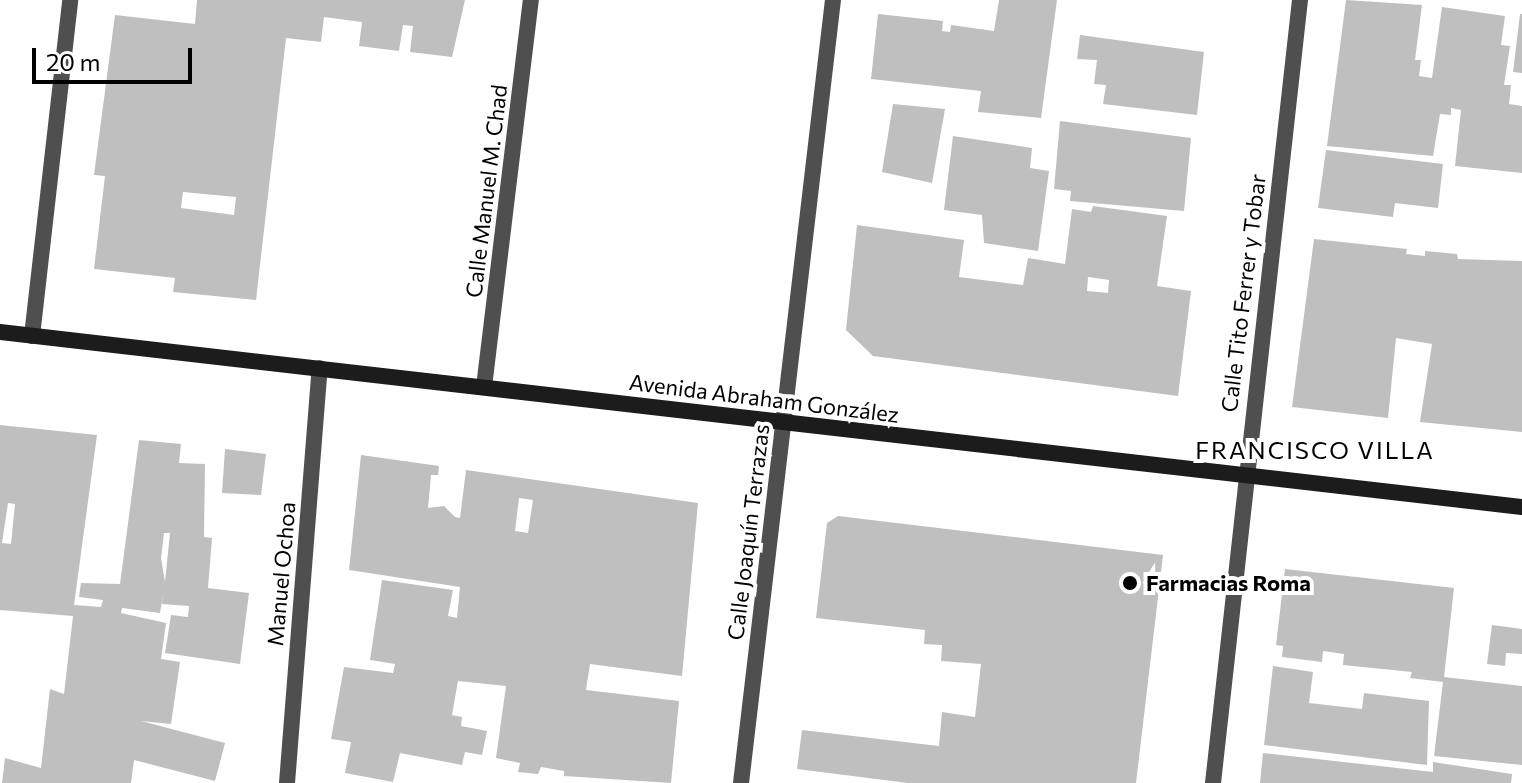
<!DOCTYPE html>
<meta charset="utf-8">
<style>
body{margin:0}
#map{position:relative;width:1522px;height:783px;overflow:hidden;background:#fff;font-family:Commissioner,sans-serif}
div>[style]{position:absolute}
.building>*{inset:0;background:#bfbfbf}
.minor>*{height:16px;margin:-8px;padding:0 8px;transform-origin:8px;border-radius:8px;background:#4f4f4f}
.tertiary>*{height:16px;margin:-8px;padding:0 8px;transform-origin:8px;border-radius:8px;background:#4f4f4f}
.secondary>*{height:16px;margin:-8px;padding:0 8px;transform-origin:8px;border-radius:8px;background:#1c1c1c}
.dots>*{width:22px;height:22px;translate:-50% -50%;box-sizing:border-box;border:4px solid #fff;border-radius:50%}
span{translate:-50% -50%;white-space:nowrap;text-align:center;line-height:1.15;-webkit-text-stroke:8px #fff;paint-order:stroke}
.street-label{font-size:22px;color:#000}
.poi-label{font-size:22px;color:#000;font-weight:700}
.left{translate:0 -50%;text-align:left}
.neighbourhood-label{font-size:24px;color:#000;letter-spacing:2px}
.scale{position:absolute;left:32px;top:48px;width:160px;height:36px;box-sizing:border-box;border:4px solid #000;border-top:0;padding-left:10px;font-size:24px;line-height:28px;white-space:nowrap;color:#000;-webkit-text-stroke:6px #fff;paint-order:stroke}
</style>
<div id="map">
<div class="building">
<i style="clip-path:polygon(evenodd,197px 0,465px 0,452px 57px,410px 52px,413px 26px,403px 25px,399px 51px,359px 46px,362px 22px,324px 17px,321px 42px,286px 38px,256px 300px,173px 292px,175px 278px,94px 269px,105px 176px,94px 175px,115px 15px,195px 24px,197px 0,183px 192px,236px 197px,234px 215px,181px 208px,183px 192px)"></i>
<i style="clip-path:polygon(999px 0,1057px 0,1041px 118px,978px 112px,981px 91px,871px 79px,878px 14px,943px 21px,942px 31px,950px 32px,951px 25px,994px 31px)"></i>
<i style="clip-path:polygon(1346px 0,1422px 5px,1415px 60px,1421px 60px,1419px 76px,1432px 78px,1442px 7px,1505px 16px,1501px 45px,1510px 46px,1504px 85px,1511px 85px,1509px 104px,1522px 106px,1522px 173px,1455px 166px,1461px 110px,1451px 108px,1451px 115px,1440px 114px,1433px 156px,1327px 146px)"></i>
<i style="clip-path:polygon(1520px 14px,1522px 14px,1522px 73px,1513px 72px)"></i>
<i style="clip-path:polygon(1080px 35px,1204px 52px,1197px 115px,1103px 104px,1106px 85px,1094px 84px,1097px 60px,1077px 59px)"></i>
<i style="clip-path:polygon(893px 104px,945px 109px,932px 183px,882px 172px)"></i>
<i style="clip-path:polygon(1060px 121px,1191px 138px,1184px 211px,1070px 201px,1071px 191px,1054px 189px)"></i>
<i style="clip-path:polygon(953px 136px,1032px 148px,1030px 168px,1049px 171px,1038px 251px,984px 243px,982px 215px,944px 210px)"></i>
<i style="clip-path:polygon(1326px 150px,1443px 164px,1438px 208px,1395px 203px,1393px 217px,1318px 208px)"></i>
<i style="clip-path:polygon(evenodd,1093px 206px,1167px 216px,1157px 286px,1191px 291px,1178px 396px,873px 356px,846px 330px,857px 225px,964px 240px,959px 277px,1023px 285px,1028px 258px,1065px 264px,1072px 209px,1091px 212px,1093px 206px,1088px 277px,1109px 280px,1108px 293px,1087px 291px,1088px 277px)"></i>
<i style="clip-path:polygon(1314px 239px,1407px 249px,1406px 254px,1425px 256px,1425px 251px,1457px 254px,1458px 259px,1522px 261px,1522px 432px,1420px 422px,1432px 344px,1396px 338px,1388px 418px,1292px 407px)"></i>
<i style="clip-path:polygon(evenodd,0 425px,97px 435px,74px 605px,101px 607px,103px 600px,79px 597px,81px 583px,120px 584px,139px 440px,181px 444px,179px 463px,205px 464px,204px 537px,212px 538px,208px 588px,249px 593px,240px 664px,165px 653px,171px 615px,188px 617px,189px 606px,162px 604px,163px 595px,160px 613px,122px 608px,121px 613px,166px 623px,161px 659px,180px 662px,171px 724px,141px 721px,225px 743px,215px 781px,134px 760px,131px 783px,2px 783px,5px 758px,41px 768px,50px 689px,64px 694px,73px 616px,0 610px,0 425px,8px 503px,15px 504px,11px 544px,2px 543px,8px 503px,0 425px,164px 533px,170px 533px,165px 582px,161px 558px,164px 533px)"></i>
<i style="clip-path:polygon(225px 449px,266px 454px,261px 495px,222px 493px)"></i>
<i style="clip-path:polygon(evenodd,361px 455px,439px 466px,438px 475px,431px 475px,428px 508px,444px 506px,455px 517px,460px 518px,466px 470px,698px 503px,682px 676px,590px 664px,586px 690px,679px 701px,671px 783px,564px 776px,564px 771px,541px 767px,538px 774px,518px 772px,520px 763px,496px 758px,506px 686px,458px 681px,452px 715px,462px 717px,461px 726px,487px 731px,482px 755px,465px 752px,462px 765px,400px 753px,393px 782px,345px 773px,351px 742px,331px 739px,344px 667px,393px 673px,395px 664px,370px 660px,382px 580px,453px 590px,448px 616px,457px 618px,460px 587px,349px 570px,361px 455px,519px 498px,533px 500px,528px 533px,515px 531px,519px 498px)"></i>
<i style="clip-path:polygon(838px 516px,1163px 555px,1136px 783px,908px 783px,797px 769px,802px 730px,939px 746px,942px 712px,975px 717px,981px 664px,941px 661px,942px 645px,924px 644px,925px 630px,816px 618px,827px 523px)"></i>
<i style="clip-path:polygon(1285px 569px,1454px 588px,1444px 677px,1522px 686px,1522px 765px,1434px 756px,1443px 682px,1410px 678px,1412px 672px,1343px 665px,1344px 654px,1323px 651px,1322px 662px,1282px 657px,1283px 646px,1276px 645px)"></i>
<i style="clip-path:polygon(1492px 625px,1522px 629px,1522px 654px,1506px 653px,1505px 666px,1487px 664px)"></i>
<i style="clip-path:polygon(1273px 666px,1313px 672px,1309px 703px,1362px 709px,1364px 693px,1429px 701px,1427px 765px,1264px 745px)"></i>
<i style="clip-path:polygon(1263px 753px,1433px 772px,1433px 762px,1512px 774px,1511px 783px,1260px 783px)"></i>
</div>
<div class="minor">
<i style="left:32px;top:336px;width:338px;rotate:-83.5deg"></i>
<i style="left:287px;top:783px;width:416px;rotate:-85.5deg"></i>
<i style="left:741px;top:783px;width:788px;rotate:-83.3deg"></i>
<i style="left:1213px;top:783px;width:788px;rotate:-83.66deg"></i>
</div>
<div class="tertiary">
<i style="left:484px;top:387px;width:390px;rotate:-83.1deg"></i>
</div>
<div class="secondary">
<i style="left:0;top:332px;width:1532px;rotate:6.56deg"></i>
</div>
<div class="dots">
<i style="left:1130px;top:583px;background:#000"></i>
</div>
<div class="street-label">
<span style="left:486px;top:191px;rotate:-83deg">Calle Manuel M. Chad</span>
<span style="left:1243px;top:293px;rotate:-83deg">Calle Tito Ferrer y Tobar</span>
<span style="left:764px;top:398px;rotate:7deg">Avenida Abraham González</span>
<span style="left:748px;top:532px;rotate:-83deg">Calle Joaquín Terrazas</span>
<span style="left:281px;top:574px;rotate:-85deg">Manuel Ochoa</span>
</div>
<div class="poi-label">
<span class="left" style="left:1146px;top:583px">Farmacias Roma</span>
</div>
<div class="neighbourhood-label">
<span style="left:1315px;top:450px">FRANCISCO VILLA</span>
</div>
<div class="scale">20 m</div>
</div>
